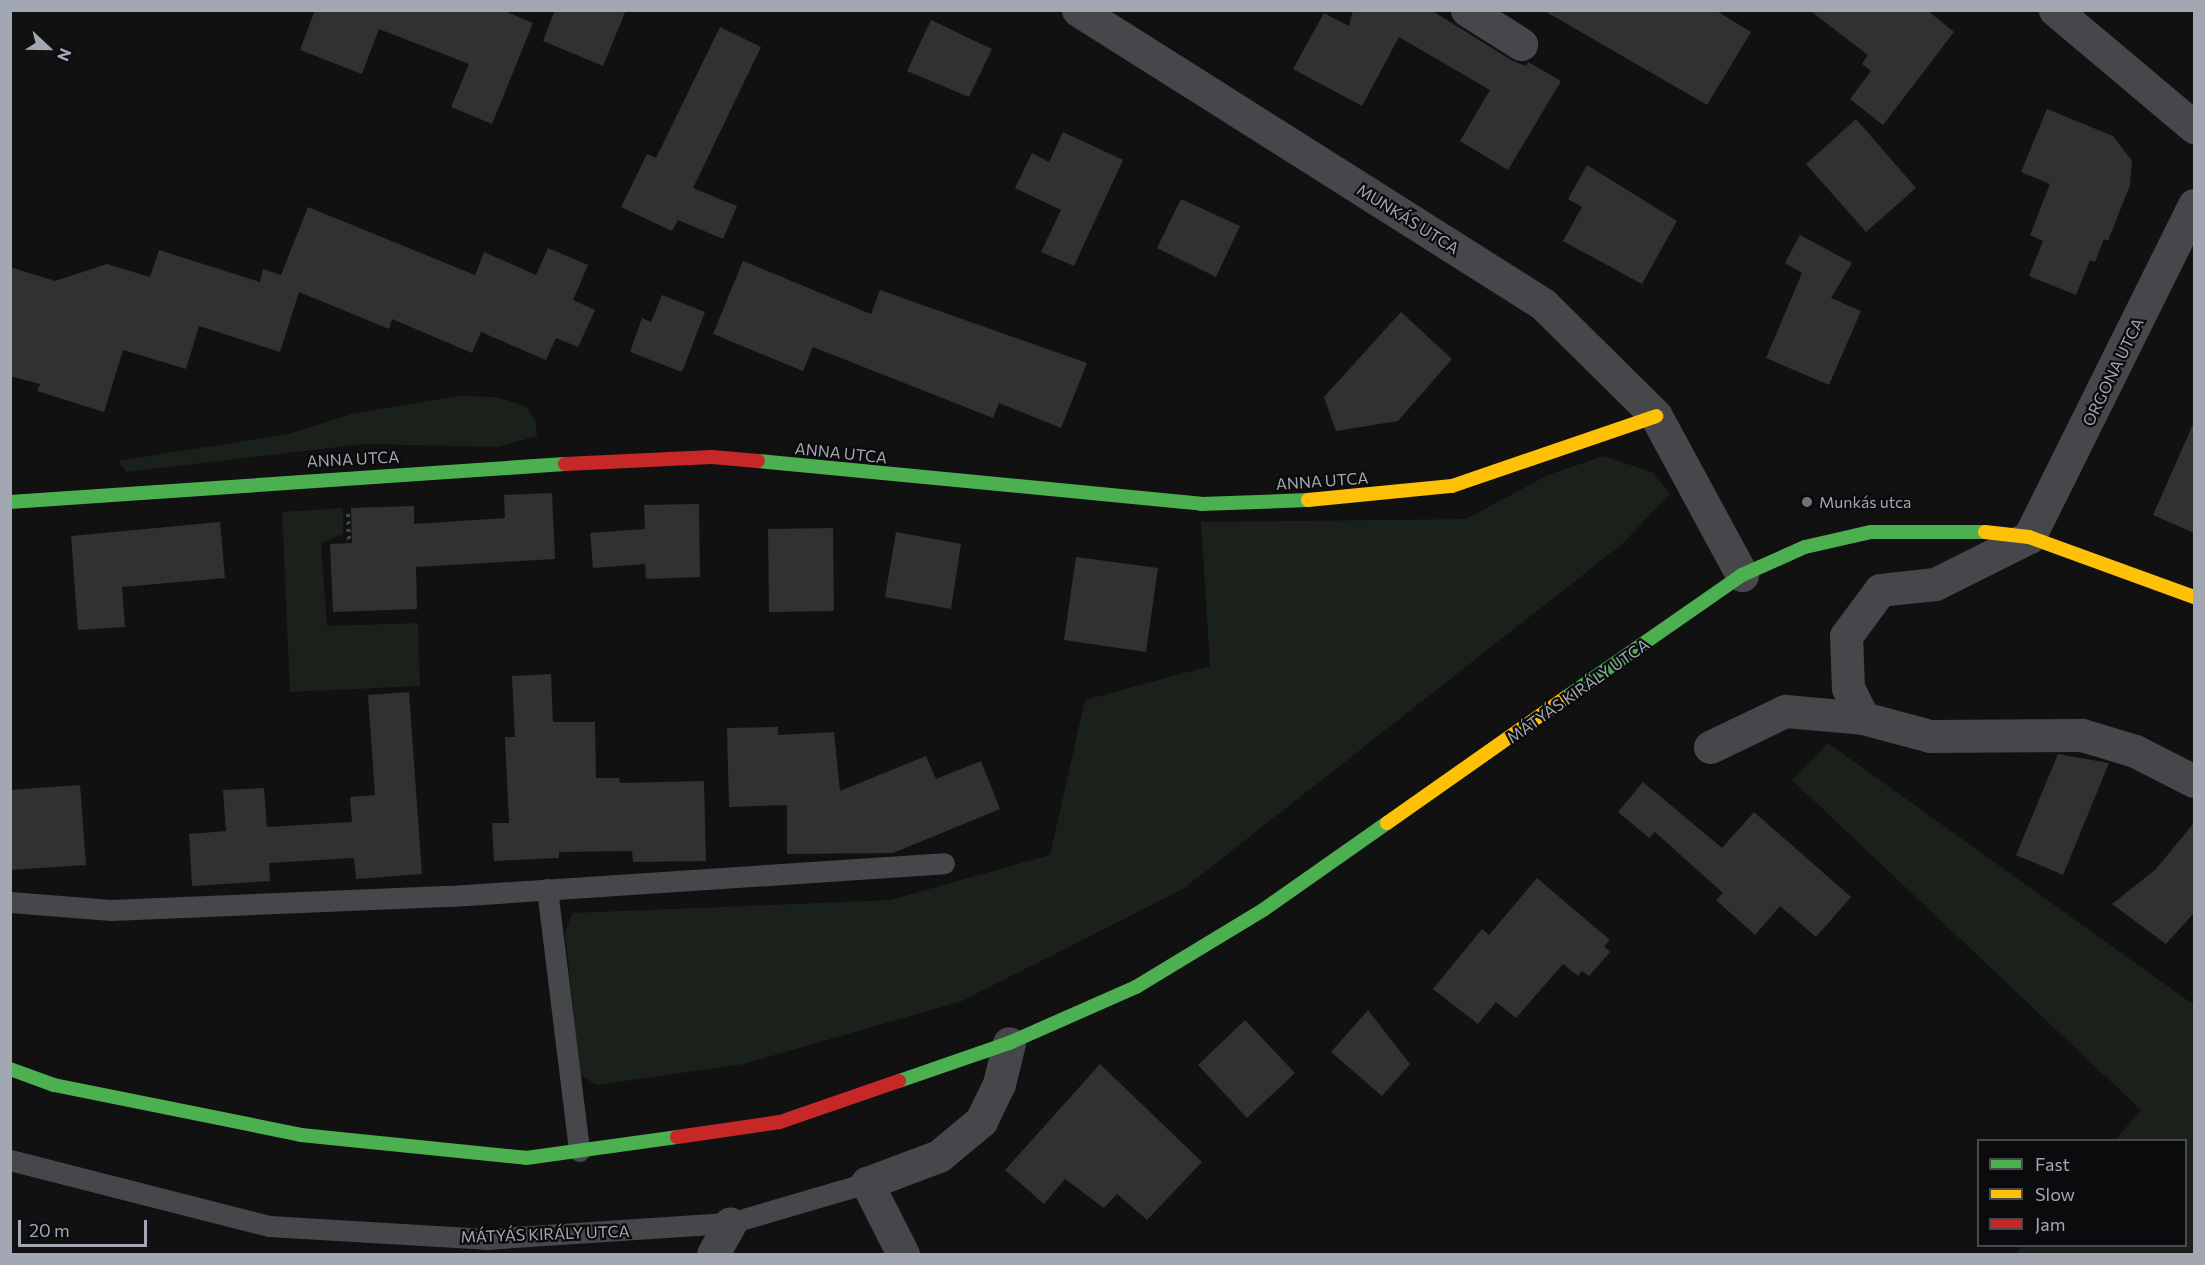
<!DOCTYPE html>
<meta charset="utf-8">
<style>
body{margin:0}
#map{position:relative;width:2205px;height:1265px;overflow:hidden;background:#111;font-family:Commissioner,sans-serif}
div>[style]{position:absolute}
.green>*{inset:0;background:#1a201a}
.building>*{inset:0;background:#313133}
.path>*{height:4px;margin-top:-2px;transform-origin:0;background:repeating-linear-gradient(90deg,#47484c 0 3px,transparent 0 7.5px)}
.lane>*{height:21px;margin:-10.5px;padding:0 10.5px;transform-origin:10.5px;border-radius:10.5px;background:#45474a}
.street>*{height:33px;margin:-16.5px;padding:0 16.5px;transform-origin:16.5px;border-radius:16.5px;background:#45474a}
.fast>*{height:14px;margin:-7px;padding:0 7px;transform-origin:7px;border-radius:7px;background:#4caf50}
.slow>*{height:14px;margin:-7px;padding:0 7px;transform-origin:7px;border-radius:7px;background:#ffc107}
.jam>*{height:14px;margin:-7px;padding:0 7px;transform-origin:7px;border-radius:7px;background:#c62828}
.dots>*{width:16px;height:16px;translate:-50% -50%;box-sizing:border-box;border:3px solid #0b0b0d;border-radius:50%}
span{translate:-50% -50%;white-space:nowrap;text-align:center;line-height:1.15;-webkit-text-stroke:4.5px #0b0b0d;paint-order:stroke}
.street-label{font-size:16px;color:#a1a8b3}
.poi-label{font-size:16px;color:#a1a8b3}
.left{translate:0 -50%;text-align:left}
.frame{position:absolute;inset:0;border:12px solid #a1a8b3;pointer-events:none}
.legend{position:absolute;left:1977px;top:1139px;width:210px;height:108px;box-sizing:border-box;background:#0b0b0d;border:2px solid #474a4f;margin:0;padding:8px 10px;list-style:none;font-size:18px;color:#a1a8b3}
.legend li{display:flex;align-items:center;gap:12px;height:30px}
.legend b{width:30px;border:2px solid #474a4f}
.north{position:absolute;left:18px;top:18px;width:60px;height:60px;-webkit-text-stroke:4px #0b0b0d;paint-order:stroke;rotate:112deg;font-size:16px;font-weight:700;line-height:24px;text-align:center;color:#a1a8b3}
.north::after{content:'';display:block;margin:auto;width:21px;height:27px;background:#a1a8b3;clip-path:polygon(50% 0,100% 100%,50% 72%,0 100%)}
.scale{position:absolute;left:18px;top:1220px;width:129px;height:27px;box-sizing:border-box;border:3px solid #a1a8b3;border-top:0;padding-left:8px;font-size:18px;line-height:21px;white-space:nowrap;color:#a1a8b3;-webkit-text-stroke:4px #0b0b0d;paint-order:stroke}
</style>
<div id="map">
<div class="green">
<i style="clip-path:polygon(459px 396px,496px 397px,525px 406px,535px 419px,537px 436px,498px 447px,364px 444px,126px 472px,118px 461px,288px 434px,355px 413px)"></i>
<i style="clip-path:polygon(1603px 456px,1652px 472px,1670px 494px,1621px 545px,1183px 889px,962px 1001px,744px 1064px,596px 1085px,580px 1074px,565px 933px,572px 913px,890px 900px,1050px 855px,1085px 700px,1210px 666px,1201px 522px,1466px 519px,1548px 475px)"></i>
<i style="clip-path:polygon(343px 508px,343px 534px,321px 543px,327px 626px,418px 623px,420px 686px,290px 692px,282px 512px)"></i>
<i style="clip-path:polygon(1828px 743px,2194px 1005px,2194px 1254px,2015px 1254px,2023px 1246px,2186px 1246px,2186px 1140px,2115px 1140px,2141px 1110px,1792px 780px)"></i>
</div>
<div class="building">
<i style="clip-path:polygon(315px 10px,502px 10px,533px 23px,492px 124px,451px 107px,469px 64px,379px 29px,362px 74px,300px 50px)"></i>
<i style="clip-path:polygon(555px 10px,626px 10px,603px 66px,543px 41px)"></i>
<i style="clip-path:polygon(1353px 10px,1431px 10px,1511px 60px,1526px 66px,1528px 62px,1561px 81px,1508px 170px,1460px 141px,1490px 90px,1399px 37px,1362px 106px,1293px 69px,1324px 13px,1349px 26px)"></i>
<i style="clip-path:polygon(1543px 10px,1715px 10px,1751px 32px,1707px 105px)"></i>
<i style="clip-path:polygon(1809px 10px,1927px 10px,1954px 32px,1883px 125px,1850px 99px,1871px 71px,1862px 64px,1868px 55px)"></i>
<i style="clip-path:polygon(931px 20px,992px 49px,969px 97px,907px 71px)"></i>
<i style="clip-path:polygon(720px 27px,761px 47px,693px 188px,737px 206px,723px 239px,678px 220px,672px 231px,621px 207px,647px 154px,656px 158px)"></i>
<i style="clip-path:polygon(2047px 109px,2113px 136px,2132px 161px,2130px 185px,2108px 241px,2104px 239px,2095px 262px,2090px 260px,2076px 295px,2029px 276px,2043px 241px,2030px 235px,2050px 184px,2021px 172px)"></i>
<i style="clip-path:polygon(1856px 119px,1916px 188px,1866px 232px,1806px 164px)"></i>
<i style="clip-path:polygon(1063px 132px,1123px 160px,1074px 266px,1041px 252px,1061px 210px,1015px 188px,1032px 153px,1049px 162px)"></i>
<i style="clip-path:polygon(1587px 165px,1677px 221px,1642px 284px,1563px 241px,1582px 207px,1568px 199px)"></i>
<i style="clip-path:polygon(1181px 199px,1240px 226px,1216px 277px,1157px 248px)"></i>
<i style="clip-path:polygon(308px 207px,475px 275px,484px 252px,536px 275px,548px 248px,588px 265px,573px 300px,595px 310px,578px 347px,556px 338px,546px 360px,481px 332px,472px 353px,392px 319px,389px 329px,299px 292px,280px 352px,199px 326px,186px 369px,123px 350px,104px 412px,37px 391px,40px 384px,10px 376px,10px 267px,55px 281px,107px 264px,150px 277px,159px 250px,260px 282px,263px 269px,281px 275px)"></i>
<i style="clip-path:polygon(1800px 235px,1852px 263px,1831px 298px,1861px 311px,1829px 385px,1766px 358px,1802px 273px,1785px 263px)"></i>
<i style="clip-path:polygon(743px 261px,871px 314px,880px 290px,1087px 363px,1061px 428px,999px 403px,993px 418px,813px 347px,803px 371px,713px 334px)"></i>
<i style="clip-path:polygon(662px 295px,705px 312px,682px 372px,630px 352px,642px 318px,651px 322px)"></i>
<i style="clip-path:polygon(1401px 312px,1452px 359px,1398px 421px,1336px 431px,1324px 397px)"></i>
<i style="clip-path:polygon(2194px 422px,2194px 533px,2153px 515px)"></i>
<i style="clip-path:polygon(552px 493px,555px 559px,416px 567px,417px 609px,333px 612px,330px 544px,352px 543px,351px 508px,414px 506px,414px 524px,505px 518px,504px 495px)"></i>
<i style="clip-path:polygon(699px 504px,700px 577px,646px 579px,645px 564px,593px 568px,590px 533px,645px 529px,644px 505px)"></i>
<i style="clip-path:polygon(220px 522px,225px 578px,122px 587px,125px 627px,78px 630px,71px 536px)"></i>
<i style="clip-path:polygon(833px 528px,834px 611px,769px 612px,768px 529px)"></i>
<i style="clip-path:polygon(896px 532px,961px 544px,951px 609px,885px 597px)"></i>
<i style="clip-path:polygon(1076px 557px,1158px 568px,1146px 652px,1064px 640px)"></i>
<i style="clip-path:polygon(551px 674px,553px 722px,595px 722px,596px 778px,619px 778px,620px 783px,704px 781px,706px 861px,633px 862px,632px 851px,559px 852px,559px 858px,494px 861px,492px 823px,509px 823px,505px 737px,515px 737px,512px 676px)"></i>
<i style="clip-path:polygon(409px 692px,422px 874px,356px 879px,354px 858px,269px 863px,270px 881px,192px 886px,189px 834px,226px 831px,223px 790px,264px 788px,267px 827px,352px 822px,350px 797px,375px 795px,368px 695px)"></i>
<i style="clip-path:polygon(778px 727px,778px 735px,834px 732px,840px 791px,926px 756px,936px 779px,981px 761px,1000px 809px,893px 853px,787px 854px,787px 805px,729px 807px,727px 728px)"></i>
<i style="clip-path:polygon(2058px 754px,2109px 763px,2063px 875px,2016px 855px)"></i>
<i style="clip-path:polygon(1643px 782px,1722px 848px,1754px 812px,1851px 897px,1816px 937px,1780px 906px,1755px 935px,1716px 900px,1723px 893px,1655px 832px,1649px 838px,1618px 812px)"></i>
<i style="clip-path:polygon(80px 785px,86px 865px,10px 870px,10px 790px)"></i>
<i style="clip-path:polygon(2194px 823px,2194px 913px,2166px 944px,2112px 904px,2155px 870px)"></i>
<i style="clip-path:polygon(1537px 878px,1610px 940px,1604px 946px,1610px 952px,1589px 976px,1582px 971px,1578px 976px,1563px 964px,1516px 1018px,1496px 1002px,1478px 1024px,1433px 989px,1482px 929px,1489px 935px)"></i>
<i style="clip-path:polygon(1368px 1010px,1410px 1064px,1382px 1096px,1331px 1052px)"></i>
<i style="clip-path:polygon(1245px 1020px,1295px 1073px,1247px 1118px,1198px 1065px)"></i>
<i style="clip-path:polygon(1100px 1064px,1202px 1162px,1147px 1220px,1117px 1194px,1104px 1208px,1065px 1179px,1044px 1204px,1005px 1170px)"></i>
</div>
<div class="path">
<i style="left:348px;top:514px;width:29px;rotate:88deg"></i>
</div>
<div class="lane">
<i style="left:547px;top:889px;width:264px;rotate:83deg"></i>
<i style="left:10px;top:902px;width:101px;rotate:4.5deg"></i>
<i style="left:111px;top:910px;width:340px;rotate:-2.4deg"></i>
<i style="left:451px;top:896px;width:494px;rotate:-3.8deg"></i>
<i style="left:10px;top:1160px;width:267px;rotate:14.3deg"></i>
<i style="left:269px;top:1226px;width:217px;rotate:3.4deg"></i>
<i style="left:486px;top:1239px;width:245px;rotate:-3.8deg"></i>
<i style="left:730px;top:1223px;width:143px;rotate:-16.3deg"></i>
</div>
<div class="street">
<i style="left:1078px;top:10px;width:550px;rotate:32.3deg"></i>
<i style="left:1543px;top:304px;width:159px;rotate:44.7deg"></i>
<i style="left:1656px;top:416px;width:181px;rotate:61.6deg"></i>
<i style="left:1467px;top:10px;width:64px;rotate:32.2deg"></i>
<i style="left:2055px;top:10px;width:182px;rotate:40.1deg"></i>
<i style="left:2194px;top:205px;width:371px;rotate:116.4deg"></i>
<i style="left:2029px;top:537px;width:105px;rotate:153.4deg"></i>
<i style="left:1935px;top:584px;width:55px;rotate:173.8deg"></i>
<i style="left:1880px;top:590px;width:57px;rotate:126.5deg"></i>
<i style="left:1846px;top:636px;width:52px;rotate:87.8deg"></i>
<i style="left:1848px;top:688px;width:34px;rotate:63deg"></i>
<i style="left:1863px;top:718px;width:69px;rotate:15deg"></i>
<i style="left:1930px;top:736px;width:152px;rotate:-0.4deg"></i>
<i style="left:2082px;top:735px;width:55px;rotate:16.8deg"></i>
<i style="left:2135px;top:751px;width:66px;rotate:27deg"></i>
<i style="left:1710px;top:747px;width:83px;rotate:-25.6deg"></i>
<i style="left:1785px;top:711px;width:78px;rotate:5.1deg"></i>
<i style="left:713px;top:1254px;width:35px;rotate:-61deg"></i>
<i style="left:903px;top:1254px;width:80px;rotate:-116.9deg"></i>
<i style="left:867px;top:1183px;width:77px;rotate:-20.6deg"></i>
<i style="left:939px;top:1156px;width:55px;rotate:-39.8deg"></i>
<i style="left:981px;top:1121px;width:41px;rotate:-64.1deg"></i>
<i style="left:999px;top:1084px;width:42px;rotate:-76.3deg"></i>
</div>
<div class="fast">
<i style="left:758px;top:461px;width:445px;rotate:5.5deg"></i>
<i style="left:1201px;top:504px;width:107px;rotate:-2.1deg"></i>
<i style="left:10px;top:502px;width:556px;rotate:-3.92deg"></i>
<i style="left:1565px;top:698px;width:216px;rotate:-34.8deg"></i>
<i style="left:1742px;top:575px;width:69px;rotate:-24deg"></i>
<i style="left:1805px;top:547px;width:68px;rotate:-12.8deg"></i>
<i style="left:1871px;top:532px;width:114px"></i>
<i style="left:10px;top:1069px;width:47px;rotate:20deg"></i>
<i style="left:54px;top:1085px;width:252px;rotate:11.4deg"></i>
<i style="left:301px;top:1135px;width:226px;rotate:5.8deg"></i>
<i style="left:526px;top:1158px;width:152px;rotate:-7.9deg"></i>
<i style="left:899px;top:1081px;width:116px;rotate:-19.1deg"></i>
<i style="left:1009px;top:1043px;width:139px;rotate:-23.8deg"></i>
<i style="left:1136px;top:987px;width:149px;rotate:-31.2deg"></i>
<i style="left:1263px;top:910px;width:151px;rotate:-35.1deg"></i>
</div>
<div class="slow">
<i style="left:1308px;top:500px;width:145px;rotate:-5.6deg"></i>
<i style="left:1452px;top:486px;width:216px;rotate:-18.9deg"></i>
<i style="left:1985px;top:532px;width:44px;rotate:6.5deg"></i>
<i style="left:2029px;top:537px;width:176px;rotate:20deg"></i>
<i style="left:1387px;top:823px;width:218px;rotate:-35.1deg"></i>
</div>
<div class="jam">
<i style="left:565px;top:464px;width:147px;rotate:-2.7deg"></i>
<i style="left:712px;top:457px;width:46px;rotate:5deg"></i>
<i style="left:677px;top:1137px;width:104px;rotate:-8.3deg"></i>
<i style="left:780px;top:1122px;width:126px;rotate:-19deg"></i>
</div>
<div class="dots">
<i style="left:1807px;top:502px;background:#6f737a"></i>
</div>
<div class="street-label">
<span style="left:1408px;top:219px;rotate:32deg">MUNKÁS UTCA</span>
<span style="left:2113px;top:372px;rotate:-64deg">ORGONA UTCA</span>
<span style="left:841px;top:453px;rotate:6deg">ANNA UTCA</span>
<span style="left:353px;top:459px;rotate:-3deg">ANNA UTCA</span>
<span style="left:1322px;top:481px;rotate:-4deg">ANNA UTCA</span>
<span style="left:1578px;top:691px;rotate:-35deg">MÁTYÁS KIRÁLY UTCA</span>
<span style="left:545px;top:1234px;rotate:-2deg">MÁTYÁS KIRÁLY UTCA</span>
</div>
<div class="poi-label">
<span class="left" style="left:1819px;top:502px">Munkás utca</span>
</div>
<div class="frame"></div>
<ul class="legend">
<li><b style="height:8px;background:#4caf50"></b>Fast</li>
<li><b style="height:8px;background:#ffc107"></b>Slow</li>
<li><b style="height:8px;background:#c62828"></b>Jam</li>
</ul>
<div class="north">N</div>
<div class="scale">20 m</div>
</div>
